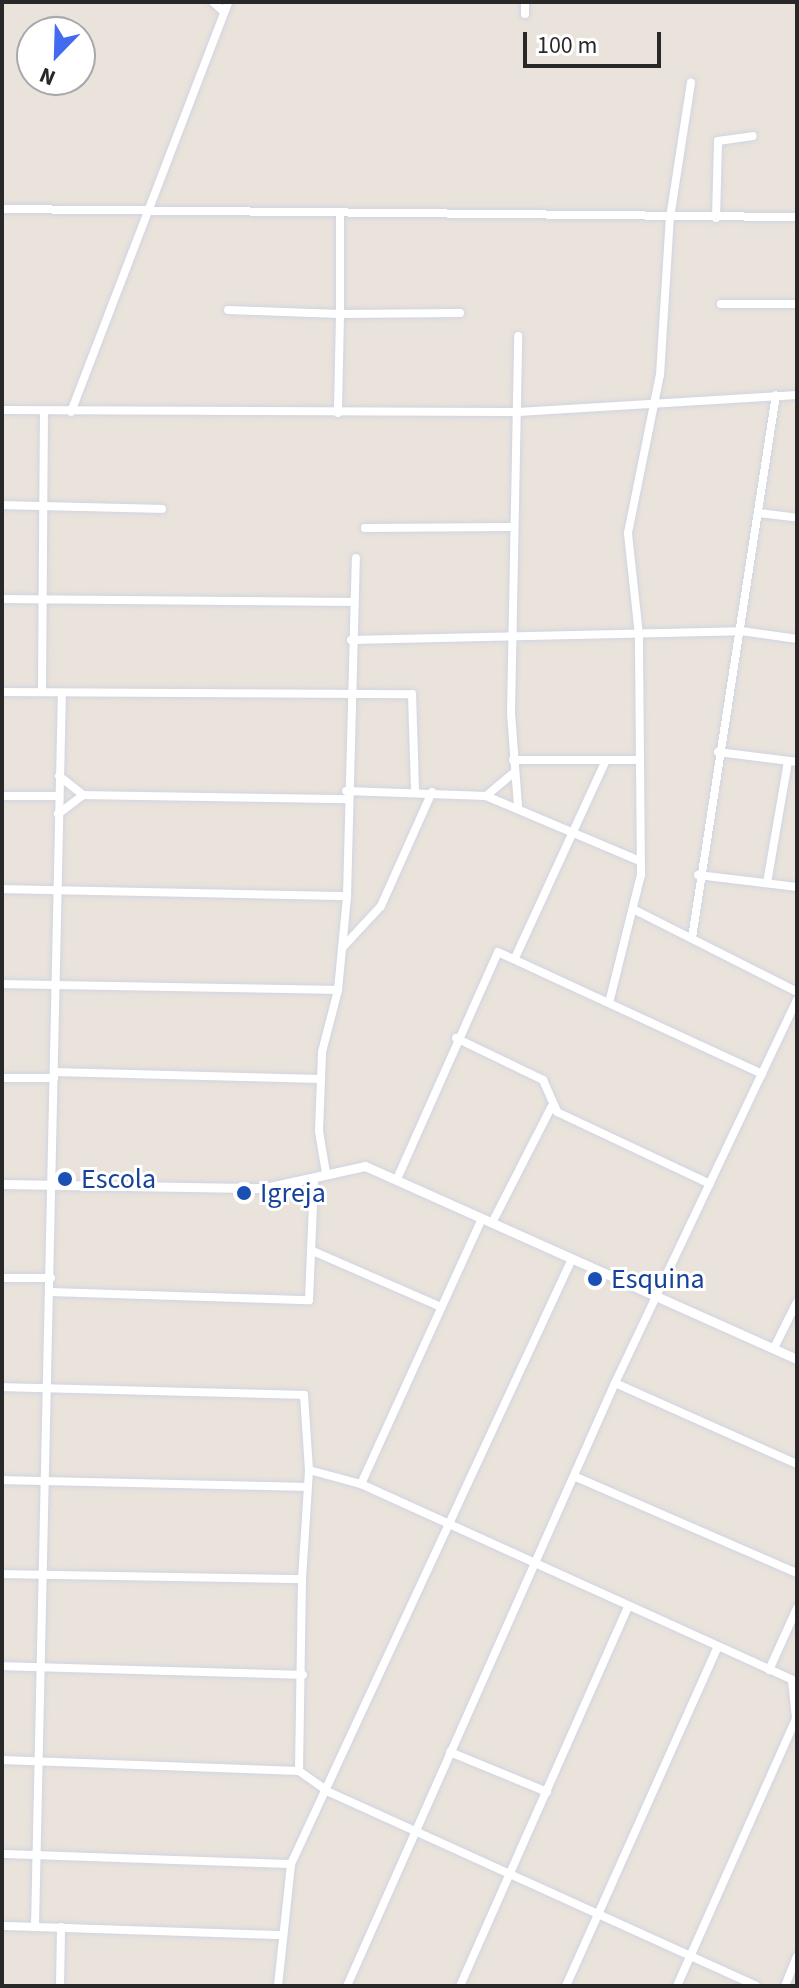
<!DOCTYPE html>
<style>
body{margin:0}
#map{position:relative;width:799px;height:1988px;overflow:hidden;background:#eae3db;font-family:"Source Sans 3",sans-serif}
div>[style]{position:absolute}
.roads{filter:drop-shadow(0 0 2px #d0d4e1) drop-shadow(0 0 2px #d0d4e1)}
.minor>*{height:8px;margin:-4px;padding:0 4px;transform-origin:4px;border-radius:4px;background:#fff}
.tertiary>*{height:9px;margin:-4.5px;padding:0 4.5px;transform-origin:4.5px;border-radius:4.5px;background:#fff}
.dots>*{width:22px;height:22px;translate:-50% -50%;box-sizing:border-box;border:4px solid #fff;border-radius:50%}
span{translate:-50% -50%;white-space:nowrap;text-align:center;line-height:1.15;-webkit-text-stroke:6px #fff;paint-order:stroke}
.transit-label{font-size:28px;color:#164399}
.left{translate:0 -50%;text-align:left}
.frame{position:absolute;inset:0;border:4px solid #282828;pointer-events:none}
.north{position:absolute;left:16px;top:16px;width:80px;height:80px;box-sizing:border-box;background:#fff;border:2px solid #a9a9a9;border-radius:50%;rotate:203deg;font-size:22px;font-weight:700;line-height:32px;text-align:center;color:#282828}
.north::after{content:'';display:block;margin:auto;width:28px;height:36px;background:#426bf0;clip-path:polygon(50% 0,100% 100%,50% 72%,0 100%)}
.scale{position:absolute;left:523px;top:32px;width:138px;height:36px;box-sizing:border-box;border:4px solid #282828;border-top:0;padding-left:10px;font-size:24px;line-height:28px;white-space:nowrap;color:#282828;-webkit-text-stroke:6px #fff;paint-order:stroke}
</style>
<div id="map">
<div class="roads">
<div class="minor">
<i style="left:213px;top:2px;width:15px;rotate:42deg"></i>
<i style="left:525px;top:14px;width:12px;rotate:-90deg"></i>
<i style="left:2px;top:209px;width:795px;rotate:0.58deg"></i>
<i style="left:340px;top:213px;width:101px;rotate:90deg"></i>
<i style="left:340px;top:314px;width:120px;rotate:-0.5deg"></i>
<i style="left:716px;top:218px;width:77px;rotate:-88.5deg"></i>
<i style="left:718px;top:141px;width:35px;rotate:-8deg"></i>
<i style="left:721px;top:304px;width:76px"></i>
<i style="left:228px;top:310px;width:112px;rotate:2deg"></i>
<i style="left:340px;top:314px;width:99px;rotate:91.2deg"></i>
<i style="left:2px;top:410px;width:516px;rotate:0.22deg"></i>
<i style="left:518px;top:412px;width:280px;rotate:-3.5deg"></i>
<i style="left:71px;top:412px;width:439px;rotate:-69deg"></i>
<i style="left:2px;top:505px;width:160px;rotate:1.4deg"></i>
<i style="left:759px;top:513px;width:38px;rotate:7deg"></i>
<i style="left:365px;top:528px;width:147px;rotate:-0.4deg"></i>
<i style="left:2px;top:599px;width:351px;rotate:0.5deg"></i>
<i style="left:351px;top:640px;width:390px;rotate:-1.3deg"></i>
<i style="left:741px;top:631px;width:57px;rotate:8.1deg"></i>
<i style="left:2px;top:692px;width:410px;rotate:0.3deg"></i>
<i style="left:412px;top:694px;width:96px;rotate:88.2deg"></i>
<i style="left:42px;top:692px;width:280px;rotate:-89.6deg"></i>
<i style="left:718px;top:752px;width:80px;rotate:7.2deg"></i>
<i style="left:513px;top:760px;width:123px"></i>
<i style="left:59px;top:776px;width:31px;rotate:38deg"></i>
<i style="left:346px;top:791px;width:140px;rotate:2deg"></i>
<i style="left:486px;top:796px;width:167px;rotate:22.9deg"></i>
<i style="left:2px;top:796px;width:57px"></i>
<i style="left:486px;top:796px;width:34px;rotate:-40deg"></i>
<i style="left:518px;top:806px;width:93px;rotate:-94.3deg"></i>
<i style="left:511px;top:713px;width:377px;rotate:-88.9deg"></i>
<i style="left:58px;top:814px;width:31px;rotate:-37deg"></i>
<i style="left:83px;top:795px;width:263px;rotate:0.9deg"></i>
<i style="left:698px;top:875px;width:100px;rotate:6.9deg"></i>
<i style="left:767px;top:883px;width:124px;rotate:-80.2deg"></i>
<i style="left:2px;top:889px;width:345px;rotate:1.2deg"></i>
<i style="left:635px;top:910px;width:182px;rotate:26.8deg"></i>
<i style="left:692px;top:938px;width:549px;rotate:-81.21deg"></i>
<i style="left:342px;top:948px;width:57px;rotate:-47.1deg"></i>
<i style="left:381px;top:906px;width:125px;rotate:-65.9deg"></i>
<i style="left:515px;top:958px;width:218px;rotate:-65.3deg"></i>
<i style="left:2px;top:984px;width:336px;rotate:1deg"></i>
<i style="left:610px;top:999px;width:128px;rotate:-76deg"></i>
<i style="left:641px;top:875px;width:240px;rotate:-90.5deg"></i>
<i style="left:639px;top:635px;width:103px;rotate:-96.2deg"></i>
<i style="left:628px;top:533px;width:161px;rotate:-78.6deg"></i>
<i style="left:660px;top:375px;width:157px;rotate:-86.4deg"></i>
<i style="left:670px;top:218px;width:137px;rotate:-81.2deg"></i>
<i style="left:456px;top:1038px;width:97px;rotate:25.8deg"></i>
<i style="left:543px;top:1080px;width:35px;rotate:66deg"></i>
<i style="left:557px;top:1112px;width:169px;rotate:25.2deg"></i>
<i style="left:54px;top:1072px;width:266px;rotate:1.5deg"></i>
<i style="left:2px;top:1078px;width:52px"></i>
<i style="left:326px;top:1173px;width:43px;rotate:-99.5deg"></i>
<i style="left:319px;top:1131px;width:79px;rotate:-87.8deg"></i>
<i style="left:322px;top:1052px;width:64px;rotate:-75.5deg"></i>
<i style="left:338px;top:990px;width:94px;rotate:-84.5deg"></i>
<i style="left:347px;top:896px;width:338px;rotate:-88.5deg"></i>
<i style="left:397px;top:1179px;width:248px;rotate:-66deg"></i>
<i style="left:498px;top:952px;width:291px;rotate:24.8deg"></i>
<i style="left:492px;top:1223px;width:131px;rotate:-62.9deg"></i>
<i style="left:315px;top:1252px;width:137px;rotate:23.6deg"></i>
<i style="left:2px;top:1278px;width:49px"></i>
<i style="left:50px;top:1292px;width:259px;rotate:1.8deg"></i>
<i style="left:309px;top:1300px;width:120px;rotate:-87.6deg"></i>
<i style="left:774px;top:1348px;width:51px;rotate:-63.4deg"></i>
<i style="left:615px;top:1383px;width:199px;rotate:24deg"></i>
<i style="left:2px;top:1387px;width:302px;rotate:1.5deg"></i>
<i style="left:304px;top:1395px;width:75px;rotate:86.2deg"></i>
<i style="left:309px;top:1470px;width:54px;rotate:15.1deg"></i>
<i style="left:361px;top:1484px;width:479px;rotate:24.4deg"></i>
<i style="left:576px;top:1477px;width:241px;rotate:23.5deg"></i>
<i style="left:2px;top:1480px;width:305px;rotate:1.3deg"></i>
<i style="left:361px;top:1484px;width:291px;rotate:-65.5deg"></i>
<i style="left:2px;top:1574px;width:300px;rotate:1deg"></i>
<i style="left:302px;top:1579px;width:192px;rotate:90.9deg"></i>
<i style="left:302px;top:1579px;width:109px;rotate:-86.3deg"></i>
<i style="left:2px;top:1666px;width:301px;rotate:1.7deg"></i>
<i style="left:769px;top:1670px;width:68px;rotate:-65.7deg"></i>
<i style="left:792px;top:1680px;width:38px;rotate:84deg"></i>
<i style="left:450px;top:1752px;width:105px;rotate:22.4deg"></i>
<i style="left:2px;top:1760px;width:297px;rotate:2.1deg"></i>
<i style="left:299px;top:1771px;width:37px;rotate:35deg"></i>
<i style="left:329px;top:1792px;width:469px;rotate:24.4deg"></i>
<i style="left:2px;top:1854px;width:289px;rotate:2deg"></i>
<i style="left:2px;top:1926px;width:278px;rotate:1.9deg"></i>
<i style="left:35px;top:1926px;width:1233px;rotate:-88.75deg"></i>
<i style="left:60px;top:1986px;width:59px;rotate:-89deg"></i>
<i style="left:278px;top:1986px;width:123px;rotate:-83.9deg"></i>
<i style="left:291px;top:1864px;width:667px;rotate:-65.09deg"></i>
<i style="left:347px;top:1986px;width:660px;rotate:-66.04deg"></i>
<i style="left:615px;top:1383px;width:424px;rotate:-64.6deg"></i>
<i style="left:460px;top:1986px;width:415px;rotate:-66.1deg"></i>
<i style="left:566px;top:1986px;width:370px;rotate:-65.9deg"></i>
<i style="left:677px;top:1986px;width:295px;rotate:-66deg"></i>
<i style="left:785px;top:1986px;width:31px;rotate:-68deg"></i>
</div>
<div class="tertiary">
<i style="left:2px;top:1184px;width:263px;rotate:0.9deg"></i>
<i style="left:265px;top:1188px;width:102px;rotate:-12.4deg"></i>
<i style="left:365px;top:1166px;width:473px;rotate:24.1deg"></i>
</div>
</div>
<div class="dots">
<i style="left:65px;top:1179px;background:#1a4fb4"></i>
<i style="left:244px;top:1193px;background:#1a4fb4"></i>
<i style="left:595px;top:1279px;background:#1a4fb4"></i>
</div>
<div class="transit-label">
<span class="left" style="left:81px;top:1179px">Escola</span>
<span class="left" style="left:260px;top:1193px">Igreja</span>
<span class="left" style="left:611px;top:1279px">Esquina</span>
</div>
<div class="frame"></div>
<div class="north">N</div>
<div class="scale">100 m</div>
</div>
